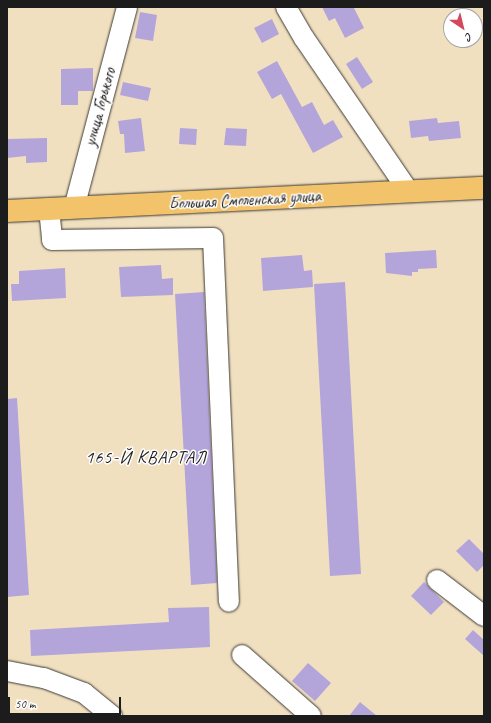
<!DOCTYPE html>
<meta charset="utf-8">
<style>
body{margin:0}
#map{position:relative;width:491px;height:723px;overflow:hidden;background:#f1e0c0;font-family:Caveat,sans-serif}
div>[style]{position:absolute}
.building>*{inset:0;background:#b3a5da}
.roads{filter:drop-shadow(0 0 1px #3c3935) drop-shadow(0 0 1px #3c3935)}
.minor>*{height:20px;margin:-10px;padding:0 10px;transform-origin:10px;border-radius:10px;background:#fff}
.major>*{height:22px;margin:-11px;padding:0 11px;transform-origin:11px;border-radius:11px;background:#f2c36a}
span{translate:-50% -50%;white-space:nowrap;text-align:center;line-height:1.15;-webkit-text-stroke:3px #fff;paint-order:stroke}
.street-label{font-size:17px;color:#1c1c1c}
.neighbourhood-label{font-size:18px;color:#1c1c1c;letter-spacing:1px}
.frame{position:absolute;inset:0;border:8px solid #1c1c1c;pointer-events:none}
.north{position:absolute;left:443px;top:8px;width:40px;height:40px;box-sizing:border-box;background:#fff;border:1px solid #a4a4a4;border-radius:50%;rotate:145deg;font-size:11px;font-weight:700;line-height:16px;text-align:center;color:#1c1c1c}
.north::after{content:'';display:block;margin:auto;width:14px;height:18px;background:#d1495b;clip-path:polygon(50% 0,100% 100%,50% 72%,0 100%)}
.scale{position:absolute;left:8px;top:697px;width:113px;height:18px;box-sizing:border-box;border:2px solid #1c1c1c;border-top:0;padding-left:5px;font-size:12px;line-height:14px;white-space:nowrap;color:#1c1c1c;-webkit-text-stroke:3px #fff;paint-order:stroke}
</style>
<div id="map">
<div class="building">
<i style="clip-path:polygon(322px 7px,356px 7px,354px 8px,364px 28px,345px 38px,335px 18px,329px 21px)"></i>
<i style="clip-path:polygon(140px 12px,157px 15px,153px 41px,135px 38px)"></i>
<i style="clip-path:polygon(272px 19px,279px 34px,262px 43px,254px 28px)"></i>
<i style="clip-path:polygon(357px 57px,373px 82px,362px 89px,346px 64px)"></i>
<i style="clip-path:polygon(277px 61px,302px 107px,312px 102px,324px 125px,333px 120px,343px 137px,313px 153px,281px 94px,272px 99px,257px 72px)"></i>
<i style="clip-path:polygon(93px 68px,93px 91px,78px 91px,78px 105px,61px 105px,61px 69px)"></i>
<i style="clip-path:polygon(123px 82px,151px 88px,148px 101px,120px 95px)"></i>
<i style="clip-path:polygon(141px 118px,145px 151px,125px 153px,124px 134px,120px 134px,118px 121px)"></i>
<i style="clip-path:polygon(437px 118px,438px 123px,459px 121px,461px 138px,429px 141px,428px 136px,411px 138px,409px 121px)"></i>
<i style="clip-path:polygon(180px 128px,197px 129px,196px 145px,179px 144px)"></i>
<i style="clip-path:polygon(226px 128px,247px 129px,246px 146px,224px 145px)"></i>
<i style="clip-path:polygon(47px 138px,47px 162px,26px 163px,26px 156px,7px 158px,7px 139px)"></i>
<i style="clip-path:polygon(436px 250px,437px 268px,418px 269px,418px 272px,412px 272px,412px 276px,386px 273px,385px 253px)"></i>
<i style="clip-path:polygon(302px 255px,304px 271px,312px 270px,313px 287px,263px 291px,261px 258px)"></i>
<i style="clip-path:polygon(161px 265px,162px 279px,173px 278px,173px 295px,121px 297px,119px 267px)"></i>
<i style="clip-path:polygon(65px 268px,66px 298px,12px 301px,11px 284px,19px 284px,19px 271px)"></i>
<i style="clip-path:polygon(345px 282px,361px 574px,330px 576px,314px 284px)"></i>
<i style="clip-path:polygon(204px 292px,217px 583px,191px 585px,175px 294px)"></i>
<i style="clip-path:polygon(17px 398px,29px 595px,7px 597px,7px 399px)"></i>
<i style="clip-path:polygon(469px 539px,484px 554px,484px 565px,477px 572px,456px 551px)"></i>
<i style="clip-path:polygon(424px 582px,444px 602px,431px 615px,411px 596px)"></i>
<i style="clip-path:polygon(209px 607px,210px 647px,31px 656px,30px 630px,169px 622px,168px 608px)"></i>
<i style="clip-path:polygon(473px 630px,484px 640px,484px 656px,465px 639px)"></i>
<i style="clip-path:polygon(308px 663px,331px 683px,315px 701px,292px 681px)"></i>
<i style="clip-path:polygon(360px 702px,377px 716px,349px 716px)"></i>
</div>
<div class="roads">
<div class="minor">
<i style="left:286px;top:7px;width:36px;rotate:60deg"></i>
<i style="left:304px;top:38px;width:186px;rotate:55.7deg"></i>
<i style="left:74px;top:208px;width:208px;rotate:-75.2deg"></i>
<i style="left:49px;top:209px;width:31px;rotate:84deg"></i>
<i style="left:52px;top:240px;width:161px;rotate:-0.7deg"></i>
<i style="left:213px;top:238px;width:364px;rotate:87.5deg"></i>
<i style="left:437px;top:580px;width:59px;rotate:37.5deg"></i>
<i style="left:242px;top:655px;width:92px;rotate:41.5deg"></i>
<i style="left:7px;top:671px;width:38px;rotate:11deg"></i>
<i style="left:44px;top:678px;width:43px;rotate:20.6deg"></i>
<i style="left:84px;top:693px;width:36px;rotate:39deg"></i>
</div>
<div class="major">
<i style="left:7px;top:211px;width:478px;rotate:-2.8deg"></i>
</div>
</div>
<div class="street-label">
<span style="left:100px;top:107px;rotate:-75deg">улица Горького</span>
<span style="left:245px;top:200px;rotate:-3deg">Большая Смоленская улица</span>
</div>
<div class="neighbourhood-label">
<span style="left:146px;top:457px">165-Й КВАРТАЛ</span>
</div>
<div class="frame"></div>
<div class="north">С</div>
<div class="scale">50 m</div>
</div>
